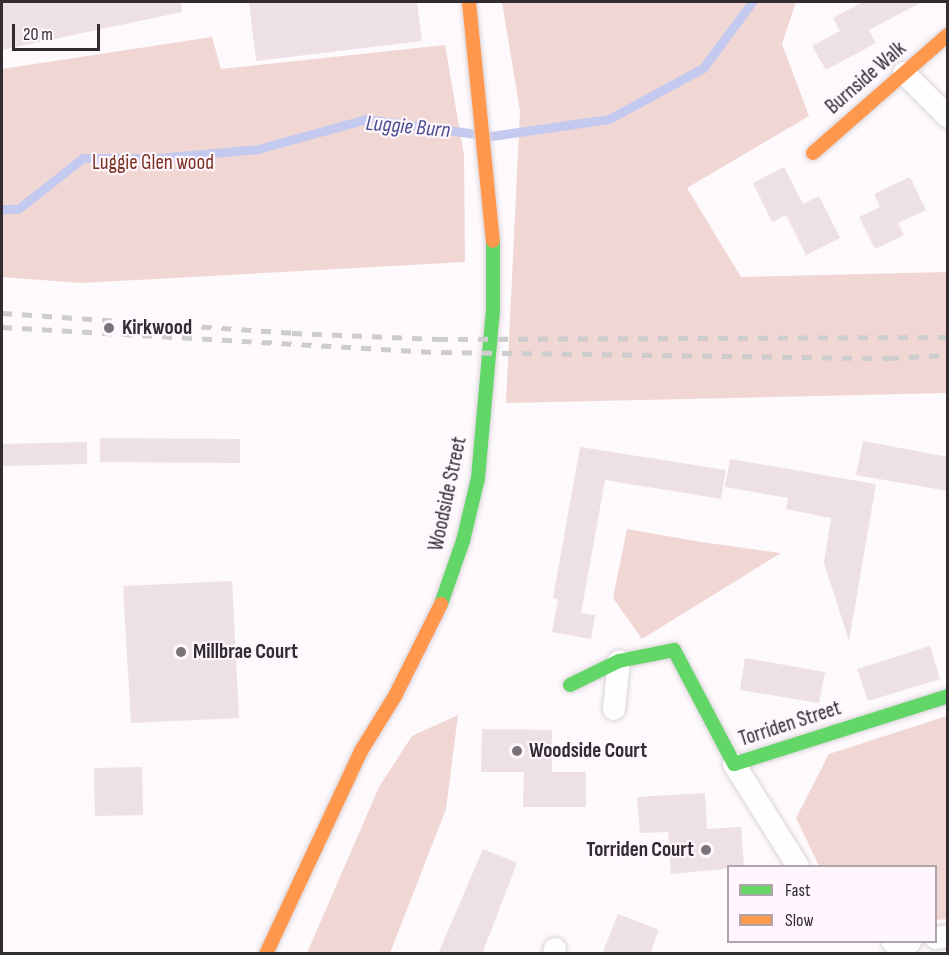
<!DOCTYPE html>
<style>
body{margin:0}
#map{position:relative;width:949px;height:955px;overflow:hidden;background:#fdf9fc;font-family:"Sofia Sans Condensed",sans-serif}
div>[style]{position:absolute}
.green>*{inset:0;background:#f1d7d3}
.stream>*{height:9px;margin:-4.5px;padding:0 4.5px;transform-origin:4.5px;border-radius:4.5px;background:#c4c9f0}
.building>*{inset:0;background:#ede1e5}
.roads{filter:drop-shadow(0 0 2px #d9d4d8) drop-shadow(0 0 2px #d9d4d8)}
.street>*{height:22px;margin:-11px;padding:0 11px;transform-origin:11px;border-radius:11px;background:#fffeff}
.fast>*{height:14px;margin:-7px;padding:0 7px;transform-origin:7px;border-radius:7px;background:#63d668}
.slow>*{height:14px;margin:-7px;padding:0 7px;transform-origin:7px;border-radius:7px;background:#ff974d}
.rail>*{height:4.5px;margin-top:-2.25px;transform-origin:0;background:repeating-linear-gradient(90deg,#cecdce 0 10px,transparent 0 20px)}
.dots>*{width:16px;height:16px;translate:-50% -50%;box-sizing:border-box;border:3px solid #fff7fd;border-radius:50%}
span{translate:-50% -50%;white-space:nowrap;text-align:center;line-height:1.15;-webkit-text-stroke:4.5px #fff7fd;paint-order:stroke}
.street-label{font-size:21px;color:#322b30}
.park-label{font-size:21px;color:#7b3121}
.poi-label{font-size:21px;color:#322b30;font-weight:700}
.left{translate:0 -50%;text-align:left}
.right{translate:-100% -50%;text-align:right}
.water-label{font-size:22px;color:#494f91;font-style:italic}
.frame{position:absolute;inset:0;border:3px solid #322b30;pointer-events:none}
.legend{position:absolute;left:727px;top:865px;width:210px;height:78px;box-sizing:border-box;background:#fff7fd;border:2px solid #ada5ab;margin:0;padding:8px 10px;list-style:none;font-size:18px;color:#322b30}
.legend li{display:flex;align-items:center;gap:12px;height:30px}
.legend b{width:30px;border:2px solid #ada5ab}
.scale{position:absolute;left:12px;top:24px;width:88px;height:27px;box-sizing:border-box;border:3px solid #322b30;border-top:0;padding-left:8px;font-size:18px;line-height:21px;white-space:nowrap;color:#322b30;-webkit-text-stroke:4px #fff7fd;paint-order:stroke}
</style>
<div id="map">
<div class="green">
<i style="clip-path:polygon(502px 2px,796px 2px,782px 44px,809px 116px,687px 188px,741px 277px,947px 272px,947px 393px,506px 403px,520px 111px)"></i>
<i style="clip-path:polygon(212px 37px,221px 69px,445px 45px,464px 155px,465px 262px,81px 283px,2px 277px,2px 69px)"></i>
<i style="clip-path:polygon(627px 529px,701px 542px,781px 553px,642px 639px,613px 598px)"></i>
<i style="clip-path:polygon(458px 715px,446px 809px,390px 953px,307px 953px,379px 787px,412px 736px)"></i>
<i style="clip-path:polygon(947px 716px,947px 919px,936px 920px,936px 866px,819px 866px,796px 818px,829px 754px)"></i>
</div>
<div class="stream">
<i style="left:491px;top:136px;width:119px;rotate:-8.2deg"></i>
<i style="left:609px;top:119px;width:107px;rotate:-28.5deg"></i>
<i style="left:703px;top:68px;width:82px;rotate:-53.4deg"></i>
<i style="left:2px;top:209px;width:16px"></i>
<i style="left:18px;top:209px;width:83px;rotate:-38.1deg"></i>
<i style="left:83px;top:158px;width:74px"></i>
<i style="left:157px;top:158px;width:101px;rotate:-5.1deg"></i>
<i style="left:258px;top:149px;width:112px;rotate:-15.5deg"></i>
<i style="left:366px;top:119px;width:112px;rotate:7.7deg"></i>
</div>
<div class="building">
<i style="clip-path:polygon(2px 2px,181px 2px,182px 12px,2px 50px)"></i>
<i style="clip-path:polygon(249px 2px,417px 2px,422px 41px,256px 61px)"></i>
<i style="clip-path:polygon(863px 2px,922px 2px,869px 30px,876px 43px,826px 70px,812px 46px,840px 31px,833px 18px)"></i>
<i style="clip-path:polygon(784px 167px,803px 204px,819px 196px,840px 238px,806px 255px,786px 215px,772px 222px,753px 183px)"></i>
<i style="clip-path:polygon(910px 177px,926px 210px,898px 223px,904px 235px,875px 249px,859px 217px,880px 207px,874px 194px)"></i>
<i style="clip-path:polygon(100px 438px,240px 439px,240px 463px,100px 462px)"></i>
<i style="clip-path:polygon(863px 441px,948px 457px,948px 491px,856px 475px)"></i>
<i style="clip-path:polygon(87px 442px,87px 464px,2px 466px,2px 444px)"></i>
<i style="clip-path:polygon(580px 447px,726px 470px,721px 499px,605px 480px,581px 613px,595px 615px,591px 639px,552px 632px,558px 599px,553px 598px)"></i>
<i style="clip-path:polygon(730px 459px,876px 484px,849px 641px,824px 563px,831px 518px,786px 509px,788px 498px,725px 487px)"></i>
<i style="clip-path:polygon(232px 581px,239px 718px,131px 723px,123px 586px)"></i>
<i style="clip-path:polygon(930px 646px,940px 679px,868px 701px,857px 669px)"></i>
<i style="clip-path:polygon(745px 658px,825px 672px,819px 703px,740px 690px)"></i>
<i style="clip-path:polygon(482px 729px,552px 730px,552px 772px,586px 772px,586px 807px,523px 807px,524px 772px,481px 772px)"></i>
<i style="clip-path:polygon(142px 767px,143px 815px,95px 816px,94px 768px)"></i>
<i style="clip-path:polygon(705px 793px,707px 829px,741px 827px,744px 867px,671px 874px,668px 832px,640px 833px,637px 797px)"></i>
<i style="clip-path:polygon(483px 849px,517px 863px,482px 954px,438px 954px)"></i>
<i style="clip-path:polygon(618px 914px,659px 930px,650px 954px,602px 954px)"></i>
</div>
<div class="roads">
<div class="street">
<i style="left:904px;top:73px;width:62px;rotate:45deg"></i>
<i style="left:614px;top:709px;width:48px;rotate:-84.1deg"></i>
<i style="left:734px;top:764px;width:120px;rotate:57.9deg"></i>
<i style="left:936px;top:938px;width:12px;rotate:-9deg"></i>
<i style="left:893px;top:942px;width:17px"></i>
<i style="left:554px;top:954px;width:5px;rotate:-79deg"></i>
</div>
<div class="fast">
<i style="left:441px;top:604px;width:67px;rotate:-70.8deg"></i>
<i style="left:463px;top:541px;width:65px;rotate:-76.6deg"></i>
<i style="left:478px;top:478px;width:168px;rotate:-84.9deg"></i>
<i style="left:493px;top:311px;width:70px;rotate:-90deg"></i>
<i style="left:570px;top:685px;width:55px;rotate:-26.1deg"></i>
<i style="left:619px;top:661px;width:56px;rotate:-11.3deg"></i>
<i style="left:674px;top:650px;width:129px;rotate:62.2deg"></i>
<i style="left:734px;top:764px;width:225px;rotate:-17.6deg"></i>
</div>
<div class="slow">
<i style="left:469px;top:2px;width:240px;rotate:84.3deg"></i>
<i style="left:813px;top:153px;width:179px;rotate:-41.2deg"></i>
<i style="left:266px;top:954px;width:224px;rotate:-64.9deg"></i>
<i style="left:361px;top:751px;width:65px;rotate:-58.3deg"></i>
<i style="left:395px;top:696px;width:103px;rotate:-63.4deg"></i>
</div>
</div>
<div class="rail">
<i style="left:2px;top:313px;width:291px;rotate:3.9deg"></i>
<i style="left:292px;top:333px;width:146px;rotate:2.4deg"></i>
<i style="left:438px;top:339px;width:510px;rotate:-0.22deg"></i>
<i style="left:2px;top:327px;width:441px;rotate:3.3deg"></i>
<i style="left:442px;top:352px;width:447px;rotate:0.8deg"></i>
<i style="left:889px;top:358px;width:59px;rotate:-2.9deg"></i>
</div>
<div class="dots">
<i style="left:109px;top:328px;background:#797377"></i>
<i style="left:181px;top:652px;background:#797377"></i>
<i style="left:517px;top:751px;background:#797377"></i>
<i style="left:706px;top:850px;background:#797377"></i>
</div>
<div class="street-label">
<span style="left:866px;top:78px;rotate:-41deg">Burnside Walk</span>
<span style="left:448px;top:494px;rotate:-78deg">Woodside Street</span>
<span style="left:790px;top:724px;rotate:-18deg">Torriden Street</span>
</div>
<div class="park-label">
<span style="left:153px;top:163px">Luggie Glen wood</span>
</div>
<div class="poi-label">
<span class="left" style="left:122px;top:328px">Kirkwood</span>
<span class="left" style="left:193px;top:652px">Millbrae Court</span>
<span class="left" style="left:529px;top:751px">Woodside Court</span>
<span class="right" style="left:694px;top:850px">Torriden Court</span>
</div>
<div class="water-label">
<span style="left:408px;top:127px;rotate:5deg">Luggie Burn</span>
</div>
<div class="frame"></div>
<ul class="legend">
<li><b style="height:8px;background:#63d668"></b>Fast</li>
<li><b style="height:8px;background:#ff974d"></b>Slow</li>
</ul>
<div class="scale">20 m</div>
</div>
